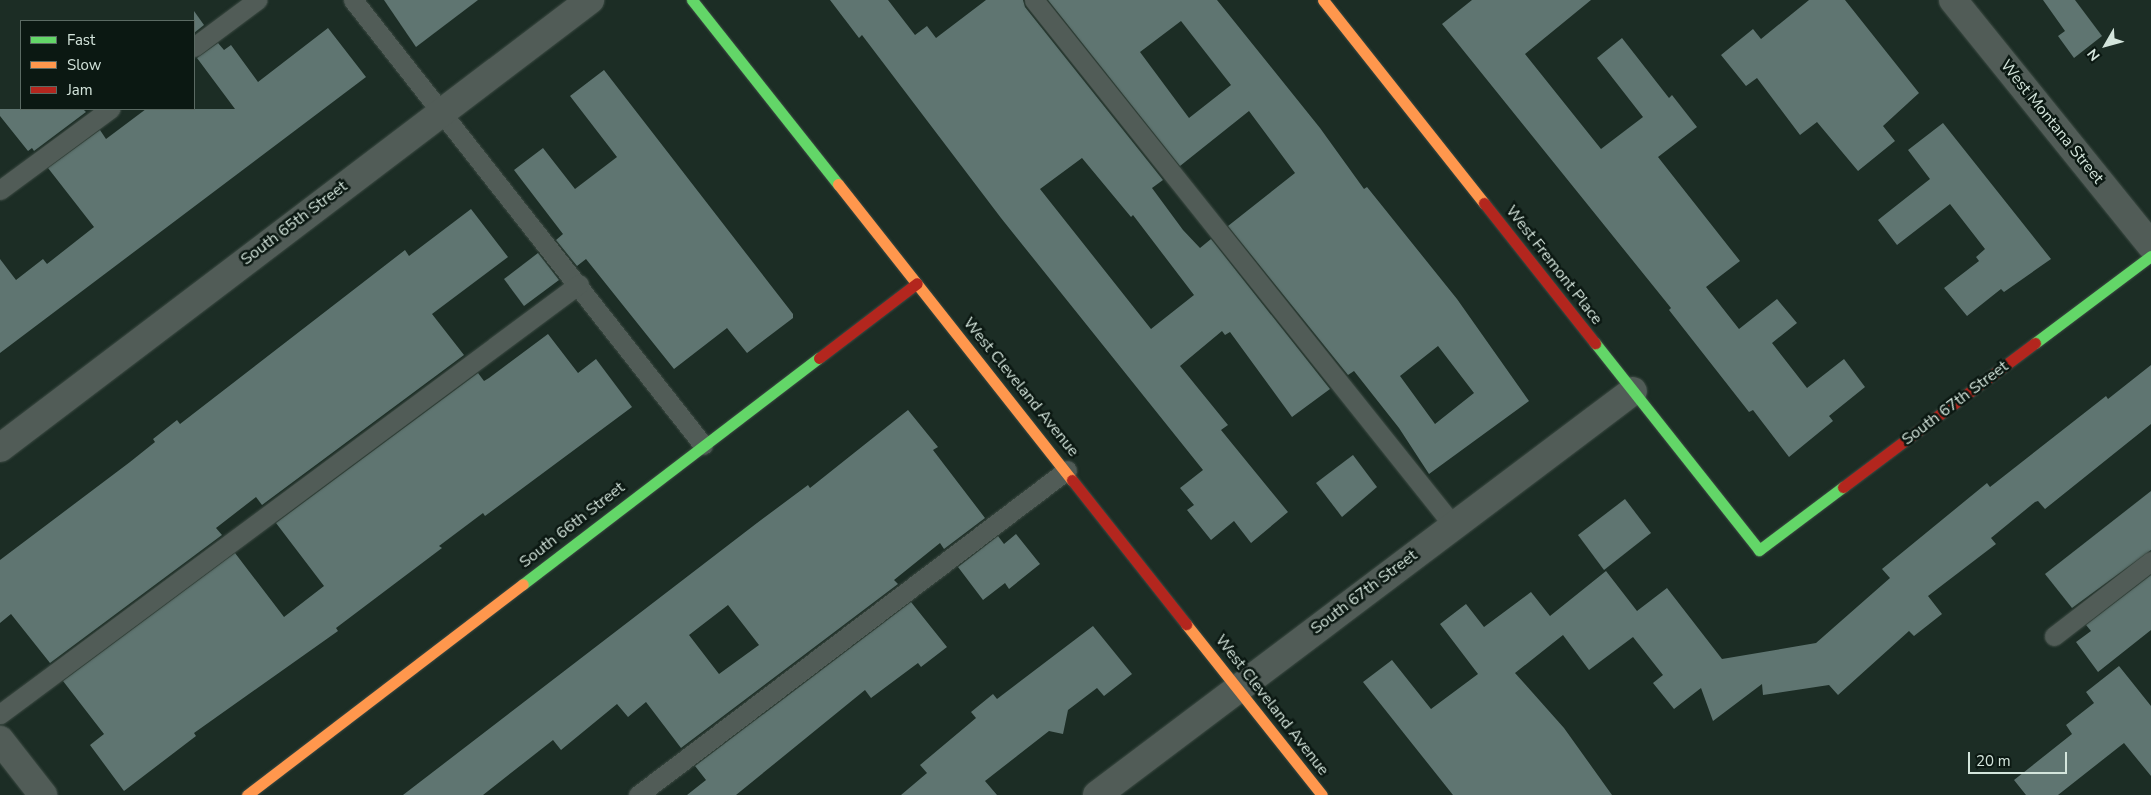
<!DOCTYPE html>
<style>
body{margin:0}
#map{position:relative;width:2151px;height:795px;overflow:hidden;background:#1c2d25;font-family:"Nunito Sans",sans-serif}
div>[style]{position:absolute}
.building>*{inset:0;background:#5f7571}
.roads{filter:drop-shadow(0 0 1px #3c4a43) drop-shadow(0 0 1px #3c4a43)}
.lane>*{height:19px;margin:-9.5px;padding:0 9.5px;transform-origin:9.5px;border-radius:9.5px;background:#515c57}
.street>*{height:28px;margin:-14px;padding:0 14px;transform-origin:14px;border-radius:14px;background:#515c57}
.fast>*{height:11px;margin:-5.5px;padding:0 5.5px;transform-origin:5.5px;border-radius:5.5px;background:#63d668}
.slow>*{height:11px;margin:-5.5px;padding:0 5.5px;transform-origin:5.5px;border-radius:5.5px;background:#ff974d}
.jam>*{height:11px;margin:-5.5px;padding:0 5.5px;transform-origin:5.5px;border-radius:5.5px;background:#b3261e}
span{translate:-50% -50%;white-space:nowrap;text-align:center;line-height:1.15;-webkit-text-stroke:5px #0b1812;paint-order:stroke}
.street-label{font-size:16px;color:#d4e5dc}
.legend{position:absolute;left:20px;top:20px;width:175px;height:90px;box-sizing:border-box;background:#0b1812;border:1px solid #5b6a63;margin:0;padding:6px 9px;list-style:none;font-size:15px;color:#d4e5dc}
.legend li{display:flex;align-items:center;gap:10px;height:25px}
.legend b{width:25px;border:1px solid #5b6a63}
.north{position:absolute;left:2081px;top:20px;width:50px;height:50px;-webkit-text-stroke:4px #0b1812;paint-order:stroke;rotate:232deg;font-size:14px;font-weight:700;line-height:20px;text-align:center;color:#d4e5dc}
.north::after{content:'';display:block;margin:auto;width:18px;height:22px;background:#d4e5dc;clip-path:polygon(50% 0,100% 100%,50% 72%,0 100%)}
.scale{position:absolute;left:1968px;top:752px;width:99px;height:22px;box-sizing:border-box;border:2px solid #d4e5dc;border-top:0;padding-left:6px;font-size:15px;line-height:18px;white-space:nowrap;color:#d4e5dc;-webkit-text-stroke:4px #0b1812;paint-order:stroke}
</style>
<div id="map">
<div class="building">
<i style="clip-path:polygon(384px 0,478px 0,416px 47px)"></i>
<i style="clip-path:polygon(evenodd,830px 0,888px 0,915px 35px,927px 26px,936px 38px,986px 0,1023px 0,1025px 7px,1163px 180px,1152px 188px,1183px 230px,1200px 248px,1211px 239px,1330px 389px,1292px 417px,1230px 332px,1225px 335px,1222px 331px,1180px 366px,1228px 425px,1221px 430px,1288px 512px,1251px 543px,1234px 521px,1211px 540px,1187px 510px,1194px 505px,1180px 488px,1203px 470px,1001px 218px,862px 35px,859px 38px,830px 0,1082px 158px,1131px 217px,1133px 215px,1194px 295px,1151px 329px,1040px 189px,1082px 158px)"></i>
<i style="clip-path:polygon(evenodd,1048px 0,1217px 0,1320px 128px,1364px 189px,1367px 187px,1457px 299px,1529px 401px,1429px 474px,1399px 428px,1354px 371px,1348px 375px,1228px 226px,1295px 173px,1249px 111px,1180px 166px,1048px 0,1181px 21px,1231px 85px,1189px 118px,1140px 52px,1181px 21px,1048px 0,1438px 346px,1474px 393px,1435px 424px,1400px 376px,1438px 346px)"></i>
<i style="clip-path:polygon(1472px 0,1591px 0,1525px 54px,1601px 149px,1643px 117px,1597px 58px,1622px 38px,1669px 98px,1672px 95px,1697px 127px,1658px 157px,1740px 261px,1706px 287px,1739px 329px,1777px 299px,1797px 323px,1772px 343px,1807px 388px,1844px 359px,1865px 387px,1829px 416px,1833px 421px,1789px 457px,1753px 410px,1749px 412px,1669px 310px,1671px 308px,1442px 24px)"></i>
<i style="clip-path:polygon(1809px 0,1845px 0,1919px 93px,1883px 126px,1895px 141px,1858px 171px,1817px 122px,1800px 135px,1757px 78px,1746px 86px,1721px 55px,1753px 29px,1761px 39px)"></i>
<i style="clip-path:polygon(2043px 0,2075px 0,2102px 36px,2074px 58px,2058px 36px,2065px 31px)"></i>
<i style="clip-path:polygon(194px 11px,204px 25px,194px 33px)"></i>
<i style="clip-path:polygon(328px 28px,366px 77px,0 353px,0 259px,16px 280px,43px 259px,47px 264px,94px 227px,48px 168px,100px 130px,106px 139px,146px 109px,235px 109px,197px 58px,218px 43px,224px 50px,231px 45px,258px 82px)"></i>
<i style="clip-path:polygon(604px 70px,793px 314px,793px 318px,747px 353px,727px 328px,674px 369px,586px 259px,577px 266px,556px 240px,563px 234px,514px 170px,543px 148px,575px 189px,617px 157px,570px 96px)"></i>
<i style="clip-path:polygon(0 109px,83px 109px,86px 112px,34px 151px,32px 148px,28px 151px,0 116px)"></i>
<i style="clip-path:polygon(1943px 123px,2051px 259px,2004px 292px,2001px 289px,1967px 316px,1944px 288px,1979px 261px,1976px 257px,1985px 249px,1950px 204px,1897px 245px,1878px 220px,1930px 179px,1908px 150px)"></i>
<i style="clip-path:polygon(471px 209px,508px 257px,432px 314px,464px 355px,262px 505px,256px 497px,216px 528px,222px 535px,50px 663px,11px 614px,0 623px,0 560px,130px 462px,155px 442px,153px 439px,177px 420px,180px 424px,405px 250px,409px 256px)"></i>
<i style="clip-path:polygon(538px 253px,559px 280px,524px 306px,504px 279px)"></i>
<i style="clip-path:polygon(548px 334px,578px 373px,596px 359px,632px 407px,485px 516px,483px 513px,439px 546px,442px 548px,336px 628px,338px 631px,194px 733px,196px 736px,124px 791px,90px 745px,104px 734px,63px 681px,235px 553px,284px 617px,324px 586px,276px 523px,478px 373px,484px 381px,489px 378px)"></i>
<i style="clip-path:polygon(2151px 365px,2151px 424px,2045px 509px,2038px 501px,2035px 502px,1991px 538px,1996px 544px,1928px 596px,1942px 614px,1914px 636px,1909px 631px,1838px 695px,1829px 685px,1763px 695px,1762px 684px,1713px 721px,1701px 688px,1674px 709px,1653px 683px,1663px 675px,1633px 637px,1589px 670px,1563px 635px,1515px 673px,1564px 728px,1612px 795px,1453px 795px,1363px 682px,1392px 660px,1431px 709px,1478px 674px,1440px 624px,1466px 604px,1484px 627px,1531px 592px,1550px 616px,1606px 571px,1637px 611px,1667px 588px,1722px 659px,1816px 643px,1890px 578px,1882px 569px,1987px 483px,1990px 487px,2106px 396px,2108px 399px)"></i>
<i style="clip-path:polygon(evenodd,908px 410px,938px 447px,933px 450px,985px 518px,944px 549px,940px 543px,894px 580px,898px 584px,681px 748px,646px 702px,628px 717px,617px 704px,561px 750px,553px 740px,483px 795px,403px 795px,757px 523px,808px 485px,810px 488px,908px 410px,728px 605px,759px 645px,719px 674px,689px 635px,728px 605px)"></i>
<i style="clip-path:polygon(1353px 455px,1377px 487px,1342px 517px,1316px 483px)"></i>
<i style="clip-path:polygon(2151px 491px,2151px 550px,2072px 608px,2045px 574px)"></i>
<i style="clip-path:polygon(1625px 499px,1651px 533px,1604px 570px,1578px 535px)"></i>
<i style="clip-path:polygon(1016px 534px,1040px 564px,1009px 589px,1005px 583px,983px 600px,958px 567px,998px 536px,1004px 544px)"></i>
<i style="clip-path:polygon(2151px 575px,2151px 630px,2098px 672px,2076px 642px,2091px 631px,2086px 625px)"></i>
<i style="clip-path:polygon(911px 602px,947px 647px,921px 667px,918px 663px,871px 698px,865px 690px,736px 795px,687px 795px,706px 780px,695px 766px)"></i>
<i style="clip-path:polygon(1093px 626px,1132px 674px,1104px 696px,1097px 688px,1068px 710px,1063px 734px,1049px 731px,985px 781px,997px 795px,901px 795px,927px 773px,920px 765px,976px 718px,971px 712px,993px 694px,997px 699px)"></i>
<i style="clip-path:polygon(2119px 666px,2151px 706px,2151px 776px,2124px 743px,2058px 795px,2026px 795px,2014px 780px,2072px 734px,2066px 725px,2094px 703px,2086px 692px)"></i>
</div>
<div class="roads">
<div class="lane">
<i style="left:353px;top:0;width:566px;rotate:51.81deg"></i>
<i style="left:1034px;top:0;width:672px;rotate:51.41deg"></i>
<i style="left:194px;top:47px;width:79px;rotate:-36.7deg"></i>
<i style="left:0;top:190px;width:137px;rotate:-36.4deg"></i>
<i style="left:2054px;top:636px;width:123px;rotate:-37.7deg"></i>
<i style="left:0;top:714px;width:721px;rotate:-36.6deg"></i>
<i style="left:638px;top:795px;width:538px;rotate:-37.15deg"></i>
</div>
<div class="street">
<i style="left:1953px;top:0;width:315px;rotate:51.1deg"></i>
<i style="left:0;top:448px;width:741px;rotate:-37.21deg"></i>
<i style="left:0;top:740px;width:70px;rotate:52deg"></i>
<i style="left:1097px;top:795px;width:671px;rotate:-37.01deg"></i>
</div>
<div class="fast">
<i style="left:692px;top:0;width:235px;rotate:51.6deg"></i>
<i style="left:1595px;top:343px;width:264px;rotate:51.6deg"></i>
<i style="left:1759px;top:550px;width:105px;rotate:-36.9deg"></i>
<i style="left:2035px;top:343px;width:145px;rotate:-36.9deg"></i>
<i style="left:523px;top:584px;width:372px;rotate:-37.4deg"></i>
</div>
<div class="slow">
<i style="left:1323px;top:0;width:259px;rotate:51.6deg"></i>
<i style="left:838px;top:184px;width:377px;rotate:51.7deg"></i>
<i style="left:1186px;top:624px;width:218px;rotate:51.5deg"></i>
<i style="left:247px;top:795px;width:347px;rotate:-37.4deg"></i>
</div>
<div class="jam">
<i style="left:1484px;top:203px;width:179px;rotate:51.6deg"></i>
<i style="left:819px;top:358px;width:123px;rotate:-37.4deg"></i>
<i style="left:1072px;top:480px;width:184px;rotate:51.6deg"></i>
<i style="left:1843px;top:487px;width:240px;rotate:-36.9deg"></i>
</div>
</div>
<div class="street-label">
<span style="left:2052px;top:122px;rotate:51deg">West Montana Street</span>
<span style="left:294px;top:223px;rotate:-37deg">South 65th Street</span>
<span style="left:1554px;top:265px;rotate:52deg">West Fremont Place</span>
<span style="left:1021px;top:387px;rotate:51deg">West Cleveland Avenue</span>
<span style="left:1955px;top:403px;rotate:-37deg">South 67th Street</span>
<span style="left:572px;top:525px;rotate:-38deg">South 66th Street</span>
<span style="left:1364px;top:592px;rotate:-37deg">South 67th Street</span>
<span style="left:1272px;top:705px;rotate:52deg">West Cleveland Avenue</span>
</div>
<ul class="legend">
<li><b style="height:6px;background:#63d668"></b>Fast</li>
<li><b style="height:6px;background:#ff974d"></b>Slow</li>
<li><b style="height:6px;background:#b3261e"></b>Jam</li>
</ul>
<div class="north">N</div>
<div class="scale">20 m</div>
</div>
